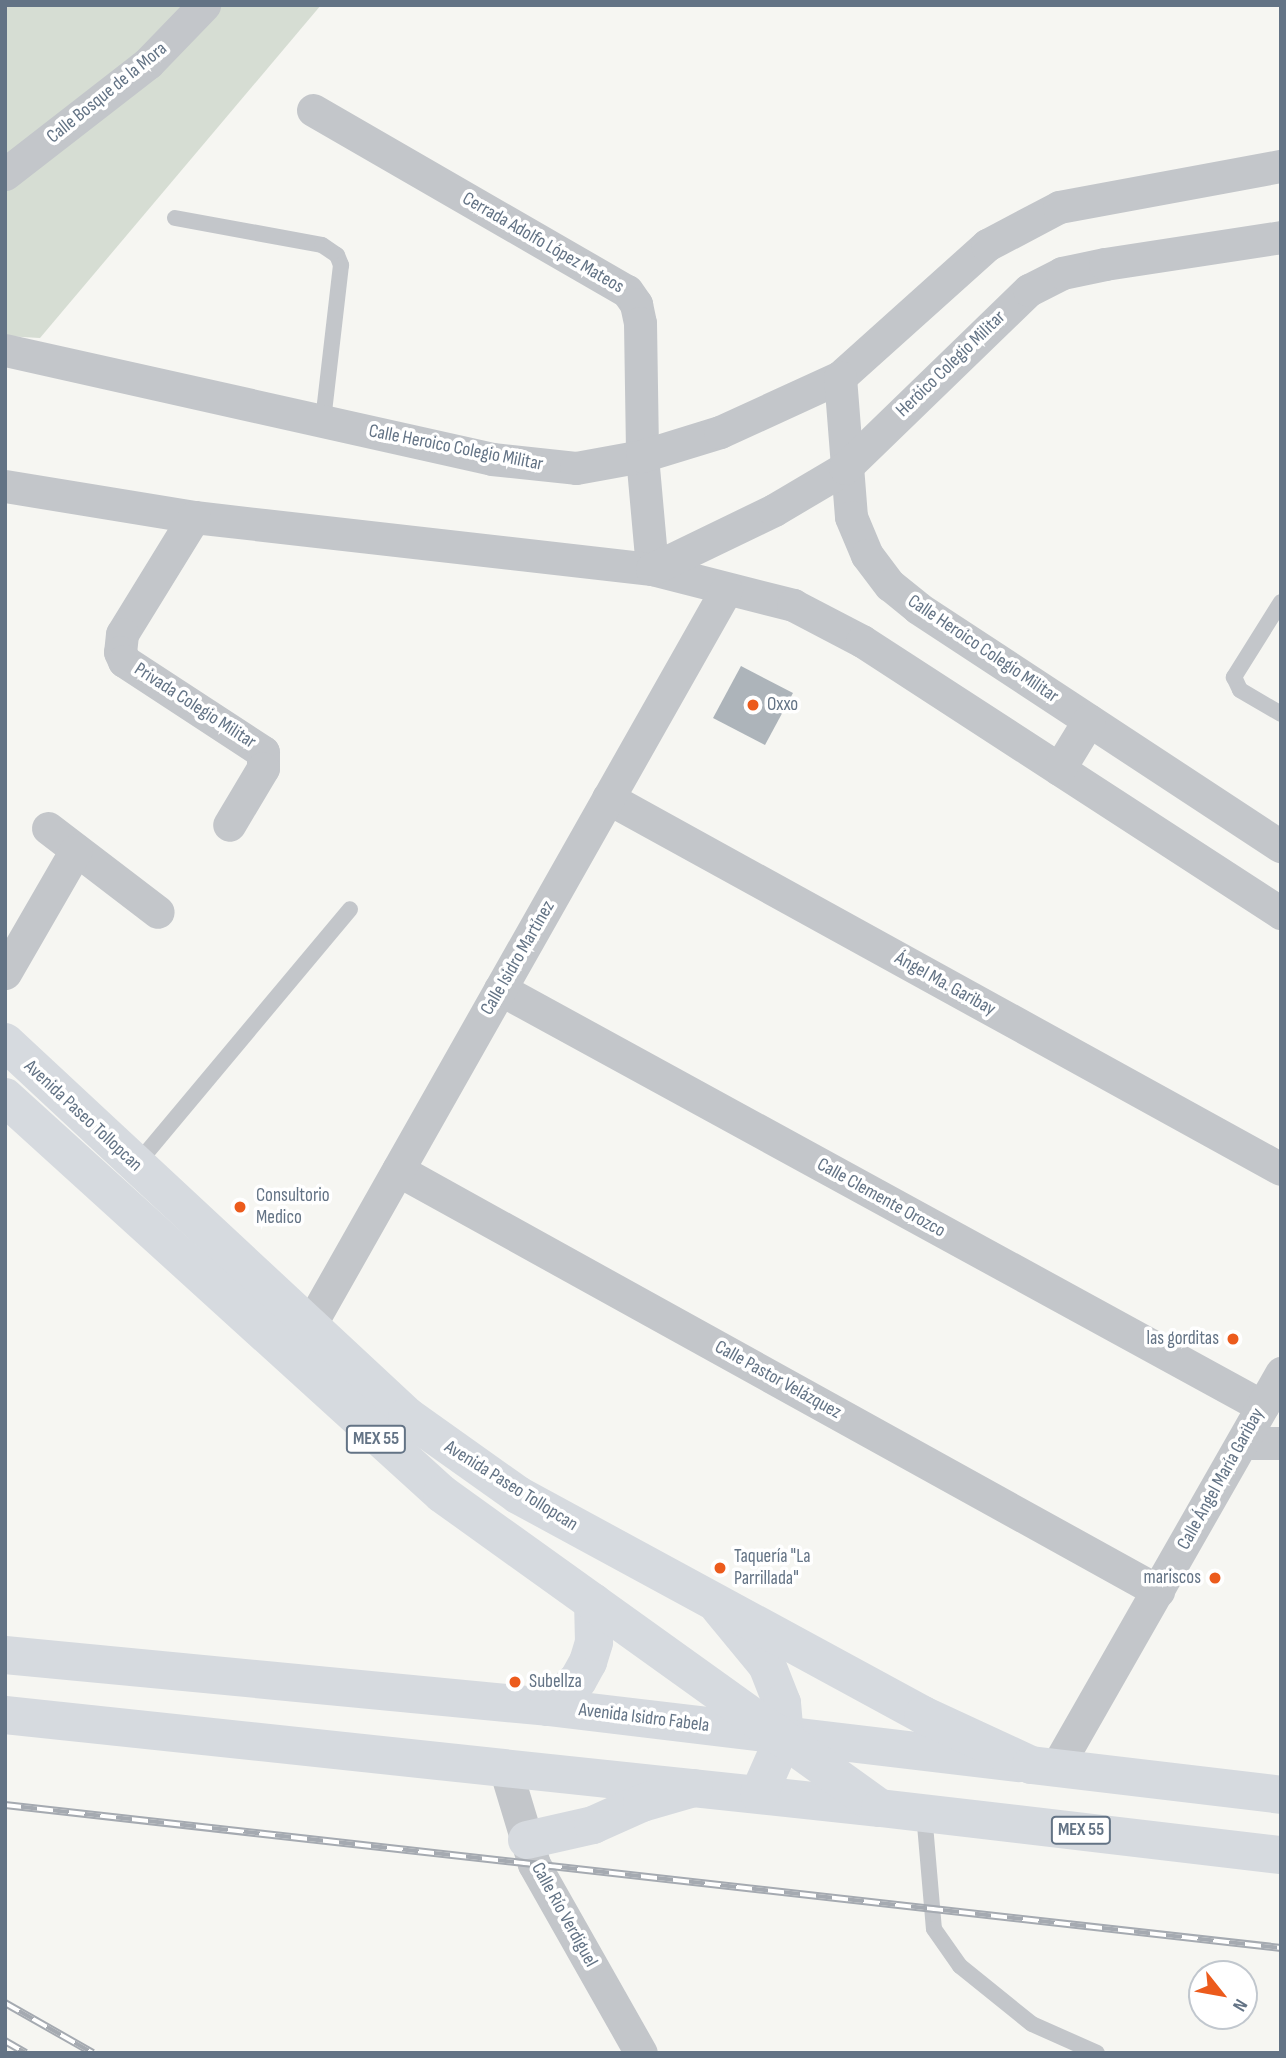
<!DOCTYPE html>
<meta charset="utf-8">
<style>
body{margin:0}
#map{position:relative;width:1286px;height:2058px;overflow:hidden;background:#f6f6f2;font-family:"Sofia Sans Condensed",sans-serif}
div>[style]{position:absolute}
.green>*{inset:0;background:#d6ddd3}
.building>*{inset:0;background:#adb4ba}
.service>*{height:16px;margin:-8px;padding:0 8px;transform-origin:8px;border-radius:8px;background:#c3c6ca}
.minor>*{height:33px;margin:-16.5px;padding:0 16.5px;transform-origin:16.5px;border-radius:16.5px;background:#c3c6ca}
.secondary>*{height:38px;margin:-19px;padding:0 19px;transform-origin:19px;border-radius:19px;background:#d6dadf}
.primary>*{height:38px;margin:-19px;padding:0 19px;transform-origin:19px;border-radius:19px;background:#d6dadf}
.trunk>*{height:38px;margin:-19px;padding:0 19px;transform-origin:19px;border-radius:19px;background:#d6dadf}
.rail>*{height:8px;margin-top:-4px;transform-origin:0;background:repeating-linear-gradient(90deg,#fff 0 16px,#a5aab1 0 32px);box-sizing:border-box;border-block:2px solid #a5aab1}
.dots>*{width:19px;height:19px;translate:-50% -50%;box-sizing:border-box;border:4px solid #fff;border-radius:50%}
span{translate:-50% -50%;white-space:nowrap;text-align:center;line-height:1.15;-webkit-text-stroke:7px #fff;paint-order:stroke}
.shield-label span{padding:2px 5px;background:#fff;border:2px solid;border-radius:5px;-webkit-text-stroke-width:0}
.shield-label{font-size:18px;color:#637385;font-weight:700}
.street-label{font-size:19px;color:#637385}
.poi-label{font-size:19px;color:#637385}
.left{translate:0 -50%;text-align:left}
.right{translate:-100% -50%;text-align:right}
.frame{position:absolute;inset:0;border:7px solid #637385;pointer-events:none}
.north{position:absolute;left:1188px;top:1960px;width:70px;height:70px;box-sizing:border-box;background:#fff;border:2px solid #c1c7ce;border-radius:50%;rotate:121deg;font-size:19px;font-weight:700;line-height:28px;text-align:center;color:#637385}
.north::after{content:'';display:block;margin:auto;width:24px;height:32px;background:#ec5b1c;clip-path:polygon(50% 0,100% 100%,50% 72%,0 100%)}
</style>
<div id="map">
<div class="green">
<i style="clip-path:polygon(5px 5px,321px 5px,40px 338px,5px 336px)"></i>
</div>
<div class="building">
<i style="clip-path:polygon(741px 666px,793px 693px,765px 745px,713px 718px)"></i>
</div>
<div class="service">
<i style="left:175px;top:218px;width:149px;rotate:10.4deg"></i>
<i style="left:322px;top:245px;width:18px;rotate:34deg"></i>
<i style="left:337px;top:255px;width:11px;rotate:68deg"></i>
<i style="left:341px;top:265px;width:157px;rotate:96.6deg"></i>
<i style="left:1281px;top:602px;width:89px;rotate:122.1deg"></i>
<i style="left:1234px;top:677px;width:14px;rotate:65deg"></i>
<i style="left:1240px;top:690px;width:48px;rotate:30.3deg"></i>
<i style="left:137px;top:1164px;width:332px;rotate:-50.1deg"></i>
<i style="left:924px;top:1813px;width:116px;rotate:85.1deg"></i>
<i style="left:934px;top:1929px;width:45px;rotate:54.9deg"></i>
<i style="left:960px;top:1966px;width:92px;rotate:38.9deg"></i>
<i style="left:1032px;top:2024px;width:71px;rotate:24deg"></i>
</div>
<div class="minor">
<i style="left:313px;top:110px;width:362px;rotate:30deg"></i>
<i style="left:627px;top:291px;width:16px;rotate:55deg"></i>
<i style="left:636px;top:304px;width:19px;rotate:78deg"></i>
<i style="left:640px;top:323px;width:133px;rotate:89.1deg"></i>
<i style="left:642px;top:456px;width:113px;rotate:84.9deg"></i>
<i style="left:5px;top:174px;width:181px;rotate:-37.8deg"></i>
<i style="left:148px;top:63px;width:81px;rotate:-46deg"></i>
<i style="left:5px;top:350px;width:499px;rotate:12.6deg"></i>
<i style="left:492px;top:459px;width:84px;rotate:6.1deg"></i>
<i style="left:576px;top:468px;width:67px;rotate:-10.3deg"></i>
<i style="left:642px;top:456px;width:82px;rotate:-17.1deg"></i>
<i style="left:720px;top:432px;width:132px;rotate:-24.6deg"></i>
<i style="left:840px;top:377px;width:198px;rotate:-41.9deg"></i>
<i style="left:987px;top:245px;width:81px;rotate:-27.8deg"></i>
<i style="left:1059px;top:207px;width:226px;rotate:-10.5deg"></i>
<i style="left:840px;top:377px;width:140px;rotate:85.5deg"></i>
<i style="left:851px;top:517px;width:41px;rotate:67.2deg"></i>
<i style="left:867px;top:555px;width:38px;rotate:53deg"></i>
<i style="left:890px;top:585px;width:36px;rotate:39deg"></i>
<i style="left:918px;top:608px;width:434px;rotate:33.3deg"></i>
<i style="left:5px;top:486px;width:192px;rotate:9.3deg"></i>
<i style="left:194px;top:517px;width:461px;rotate:6.5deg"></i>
<i style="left:652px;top:569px;width:146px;rotate:14.3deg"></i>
<i style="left:793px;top:605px;width:78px;rotate:27.6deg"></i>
<i style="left:862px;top:641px;width:500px;rotate:33deg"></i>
<i style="left:194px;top:517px;width:137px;rotate:121.6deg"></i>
<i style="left:122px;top:634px;width:18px;rotate:96deg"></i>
<i style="left:120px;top:652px;width:10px;rotate:66deg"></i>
<i style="left:124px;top:661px;width:166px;rotate:33.2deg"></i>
<i style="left:263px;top:752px;width:16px;rotate:90deg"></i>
<i style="left:263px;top:768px;width:66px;rotate:120.8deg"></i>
<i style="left:652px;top:569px;width:136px;rotate:-25.8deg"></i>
<i style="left:774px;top:510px;width:82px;rotate:-30.6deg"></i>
<i style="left:845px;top:468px;width:256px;rotate:-44.1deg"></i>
<i style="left:1029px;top:290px;width:37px;rotate:-27deg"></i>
<i style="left:1062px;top:273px;width:44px;rotate:-11.8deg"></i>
<i style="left:1105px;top:264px;width:178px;rotate:-8.7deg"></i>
<i style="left:1059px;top:769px;width:57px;rotate:-58.5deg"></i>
<i style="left:608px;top:798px;width:768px;rotate:28.87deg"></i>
<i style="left:48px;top:828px;width:138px;rotate:37.4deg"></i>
<i style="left:5px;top:973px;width:142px;rotate:-60deg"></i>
<i style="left:500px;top:989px;width:869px;rotate:28.69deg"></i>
<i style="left:398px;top:1170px;width:869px;rotate:28.98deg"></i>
<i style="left:309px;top:1327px;width:847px;rotate:-60.5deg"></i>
<i style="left:1242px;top:1443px;width:39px"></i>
<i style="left:505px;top:1768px;width:100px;rotate:73.2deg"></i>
<i style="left:534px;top:1864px;width:217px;rotate:60.5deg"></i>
<i style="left:1056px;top:1768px;width:455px;rotate:-60.3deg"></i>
</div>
<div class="secondary">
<i style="left:5px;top:1655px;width:545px;rotate:5.47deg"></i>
<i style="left:548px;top:1707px;width:474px;rotate:6.8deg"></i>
<i style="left:5px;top:1715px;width:880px;rotate:6.07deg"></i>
</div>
<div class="primary">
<i style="left:719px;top:1607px;width:75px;rotate:50.4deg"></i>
<i style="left:767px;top:1665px;width:41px;rotate:68.5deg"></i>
<i style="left:782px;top:1703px;width:32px;rotate:85deg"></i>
<i style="left:785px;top:1735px;width:64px;rotate:113.8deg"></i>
<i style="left:548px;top:1707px;width:40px;rotate:-42deg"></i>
<i style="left:578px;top:1680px;width:21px;rotate:-61deg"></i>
<i style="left:588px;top:1662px;width:21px;rotate:-73deg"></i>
<i style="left:594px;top:1642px;width:40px;rotate:-91.4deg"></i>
<i style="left:527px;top:1840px;width:68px;rotate:-12.8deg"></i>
<i style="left:593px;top:1825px;width:54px;rotate:-24.2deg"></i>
<i style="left:642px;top:1803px;width:54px;rotate:-16.1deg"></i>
</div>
<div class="trunk">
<i style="left:5px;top:1042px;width:549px;rotate:42.93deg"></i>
<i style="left:407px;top:1416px;width:136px;rotate:35.4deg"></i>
<i style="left:518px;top:1495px;width:461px;rotate:28.5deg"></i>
<i style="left:923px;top:1715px;width:119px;rotate:24.8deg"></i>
<i style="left:1031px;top:1765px;width:252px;rotate:6.8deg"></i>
<i style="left:5px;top:1097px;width:590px;rotate:42.25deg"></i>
<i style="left:442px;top:1494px;width:539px;rotate:35.64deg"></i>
<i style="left:880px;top:1808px;width:404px;rotate:6.7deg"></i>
</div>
<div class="rail">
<i style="left:5px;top:1805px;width:1284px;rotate:6.39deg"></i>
<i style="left:5px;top:2003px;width:101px;rotate:29.6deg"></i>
<i style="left:5px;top:2041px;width:24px;rotate:30deg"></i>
</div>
<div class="dots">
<i style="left:753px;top:705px;background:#ec5b1c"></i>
<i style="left:240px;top:1207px;background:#ec5b1c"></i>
<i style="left:1233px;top:1339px;background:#ec5b1c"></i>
<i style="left:720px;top:1568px;background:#ec5b1c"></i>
<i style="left:1215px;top:1578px;background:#ec5b1c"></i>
<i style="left:515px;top:1682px;background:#ec5b1c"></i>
</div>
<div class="shield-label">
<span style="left:376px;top:1439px">MEX 55</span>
<span style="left:1081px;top:1830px">MEX 55</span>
</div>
<div class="street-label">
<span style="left:107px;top:93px;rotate:-39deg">Calle Bosque de la Mora</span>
<span style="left:543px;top:243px;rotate:30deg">Cerrada Adolfo López Mateos</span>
<span style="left:951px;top:364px;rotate:-44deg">Heróico Colegio Militar</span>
<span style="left:456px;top:448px;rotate:11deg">Calle Heroico Colegio Militar</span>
<span style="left:983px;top:649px;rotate:34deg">Calle Heroico Colegio Militar</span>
<span style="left:195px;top:706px;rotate:33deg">Privada Colegio Militar</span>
<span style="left:518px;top:958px;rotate:-60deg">Calle Isidro Martínez</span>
<span style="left:945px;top:984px;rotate:29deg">Ángel Ma. Garibay</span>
<span style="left:83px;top:1116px;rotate:43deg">Avenida Paseo Tollopcan</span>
<span style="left:881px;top:1198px;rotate:29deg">Calle Clemente Orozco</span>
<span style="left:778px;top:1380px;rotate:29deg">Calle Pastor Velázquez</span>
<span style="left:1221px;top:1479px;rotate:-61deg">Calle Ángel María Garibay</span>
<span style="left:511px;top:1486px;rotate:32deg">Avenida Paseo Tollopcan</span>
<span style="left:644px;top:1718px;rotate:7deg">Avenida Isidro Fabela</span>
<span style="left:564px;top:1915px;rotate:61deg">Calle Río Verdiguel</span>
</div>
<div class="poi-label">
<span class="left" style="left:767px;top:705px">Oxxo</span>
<span class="left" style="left:256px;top:1207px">Consultorio<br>Medico</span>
<span class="right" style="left:1219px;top:1339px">las gorditas</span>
<span class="left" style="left:734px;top:1568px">Taquería "La<br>Parrillada"</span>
<span class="right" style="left:1201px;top:1578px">mariscos</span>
<span class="left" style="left:529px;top:1682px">Subellza</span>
</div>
<div class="frame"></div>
<div class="north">N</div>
</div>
